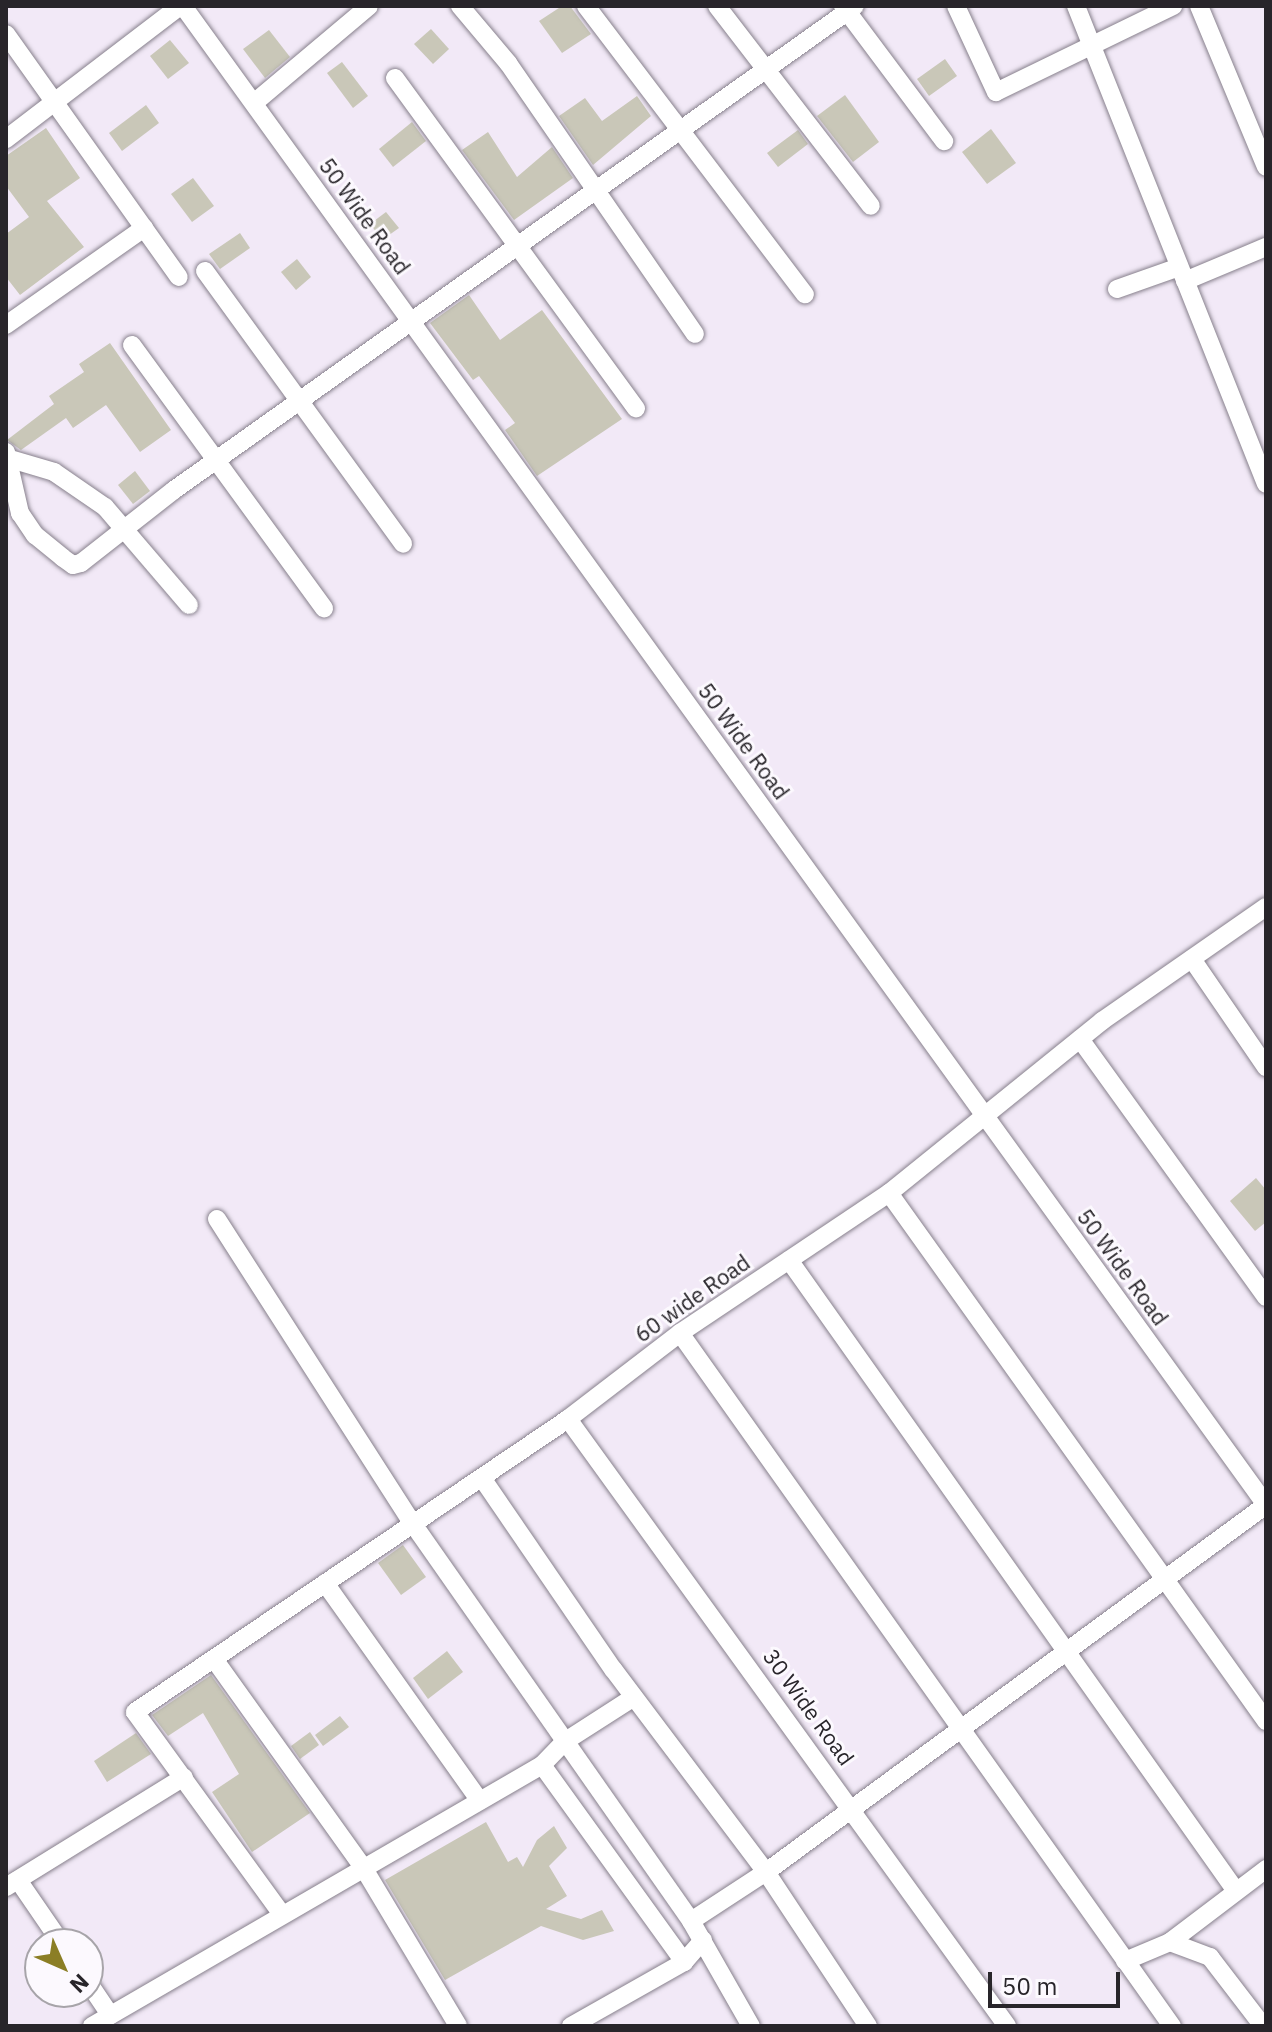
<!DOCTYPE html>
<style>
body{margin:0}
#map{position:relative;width:1272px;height:2032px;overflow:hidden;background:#f2e9f7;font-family:"IBM Plex Sans",sans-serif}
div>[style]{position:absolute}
.building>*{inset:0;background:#c9c7b8}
.roads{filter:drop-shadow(0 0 2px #87808c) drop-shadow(0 0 2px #87808c)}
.minor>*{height:18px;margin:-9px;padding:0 9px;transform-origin:9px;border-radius:9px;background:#fff}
span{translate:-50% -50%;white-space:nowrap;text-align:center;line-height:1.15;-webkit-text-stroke:6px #fcf9fe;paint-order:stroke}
.street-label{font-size:22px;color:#28252a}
.frame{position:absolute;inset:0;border:8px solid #28252a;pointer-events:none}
.north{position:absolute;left:24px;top:1928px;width:80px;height:80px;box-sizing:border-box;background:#fcf9fe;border:2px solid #a7a4a9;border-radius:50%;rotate:135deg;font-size:22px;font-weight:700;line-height:32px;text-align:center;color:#28252a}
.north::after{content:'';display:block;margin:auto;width:28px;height:36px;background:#8b7e25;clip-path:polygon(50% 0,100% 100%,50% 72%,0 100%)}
.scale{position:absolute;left:988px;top:1972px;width:132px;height:36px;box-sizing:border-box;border:4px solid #28252a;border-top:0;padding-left:10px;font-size:24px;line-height:28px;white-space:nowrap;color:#28252a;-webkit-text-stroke:6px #fcf9fe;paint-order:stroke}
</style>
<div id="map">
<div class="building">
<i style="clip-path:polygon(562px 6px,570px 6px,591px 34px,562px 53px,539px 21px)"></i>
<i style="clip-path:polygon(431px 29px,449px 49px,433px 64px,414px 44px)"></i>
<i style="clip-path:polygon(269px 30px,290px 57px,265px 78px,243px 49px)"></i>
<i style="clip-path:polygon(170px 40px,189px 63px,168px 79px,150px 56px)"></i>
<i style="clip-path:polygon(945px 59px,957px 76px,929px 96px,917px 79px)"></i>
<i style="clip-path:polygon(342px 62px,368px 96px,353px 108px,327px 73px)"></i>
<i style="clip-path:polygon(845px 95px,879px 142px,853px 162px,817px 116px)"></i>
<i style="clip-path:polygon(637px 96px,651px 116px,593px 165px,559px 116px,585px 98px,602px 121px)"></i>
<i style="clip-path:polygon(146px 105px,159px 123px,122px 151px,109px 133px)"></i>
<i style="clip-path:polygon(412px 122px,426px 141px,393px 167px,379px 149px)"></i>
<i style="clip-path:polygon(46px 128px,80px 178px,47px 201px,84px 247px,20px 295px,6px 277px,6px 234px,29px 217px,6px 186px,6px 156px)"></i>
<i style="clip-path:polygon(991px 129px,1016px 163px,987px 184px,962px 152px)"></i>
<i style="clip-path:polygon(798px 130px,808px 144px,778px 167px,767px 153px)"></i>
<i style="clip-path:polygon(488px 132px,517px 177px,552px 147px,573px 178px,514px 220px,462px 150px)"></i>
<i style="clip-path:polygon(193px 178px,214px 206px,192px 222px,171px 194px)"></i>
<i style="clip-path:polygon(386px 212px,399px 228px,382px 240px,370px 224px)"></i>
<i style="clip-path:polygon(240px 233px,250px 248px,220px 269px,209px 254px)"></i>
<i style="clip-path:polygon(297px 259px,311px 277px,296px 290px,281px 272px)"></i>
<i style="clip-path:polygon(469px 295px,500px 340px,542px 310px,622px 419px,537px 476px,505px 430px,515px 423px,479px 376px,473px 380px,430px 323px)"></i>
<i style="clip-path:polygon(110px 343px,171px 430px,140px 452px,106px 405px,73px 428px,66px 418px,21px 450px,7px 440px,54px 404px,49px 396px,84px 372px,79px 364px)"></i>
<i style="clip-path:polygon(135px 471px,150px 491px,133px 504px,118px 485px)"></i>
<i style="clip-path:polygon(1256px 1178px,1266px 1190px,1266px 1222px,1255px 1231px,1230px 1201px)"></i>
<i style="clip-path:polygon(403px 1545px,426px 1577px,401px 1595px,378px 1563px)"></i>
<i style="clip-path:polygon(447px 1651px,463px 1672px,428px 1699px,413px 1678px)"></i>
<i style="clip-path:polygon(211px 1675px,310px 1813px,252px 1852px,212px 1792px,239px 1774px,203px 1713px,168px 1736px,152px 1715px)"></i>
<i style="clip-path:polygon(340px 1716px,349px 1727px,323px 1746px,315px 1735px)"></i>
<i style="clip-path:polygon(310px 1732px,319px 1745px,300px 1759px,291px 1746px)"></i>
<i style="clip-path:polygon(136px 1733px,151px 1754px,107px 1782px,94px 1761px)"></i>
<i style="clip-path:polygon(486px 1822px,508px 1862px,517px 1857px,523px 1867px,537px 1840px,554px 1826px,567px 1848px,549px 1866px,567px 1896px,546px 1909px,581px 1919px,602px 1910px,614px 1931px,583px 1940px,541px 1926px,445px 1980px,385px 1880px)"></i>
</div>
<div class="roads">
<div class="minor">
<i style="left:183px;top:6px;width:1849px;rotate:54.15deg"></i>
<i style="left:460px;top:6px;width:75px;rotate:49.9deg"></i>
<i style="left:508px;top:63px;width:329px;rotate:55.4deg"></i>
<i style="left:586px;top:6px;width:362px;rotate:52.8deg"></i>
<i style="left:717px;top:6px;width:252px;rotate:52.4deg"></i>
<i style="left:843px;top:6px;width:169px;rotate:53.2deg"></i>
<i style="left:956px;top:6px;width:95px;rotate:65.1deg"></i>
<i style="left:996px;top:92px;width:197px;rotate:-25.9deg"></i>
<i style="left:1076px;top:6px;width:514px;rotate:68.32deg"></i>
<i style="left:1199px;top:6px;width:174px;rotate:67.4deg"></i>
<i style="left:6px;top:34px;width:298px;rotate:54.6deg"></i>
<i style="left:395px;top:78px;width:409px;rotate:53.9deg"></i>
<i style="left:254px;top:103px;width:150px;rotate:-40.1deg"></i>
<i style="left:6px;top:139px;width:219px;rotate:-37.4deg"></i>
<i style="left:205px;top:271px;width:337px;rotate:54deg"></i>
<i style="left:1185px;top:281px;width:88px;rotate:-22.8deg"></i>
<i style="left:1117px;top:289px;width:66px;rotate:-19.5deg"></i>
<i style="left:6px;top:325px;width:169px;rotate:-35.1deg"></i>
<i style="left:132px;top:345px;width:326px;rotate:53.9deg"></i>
<i style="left:6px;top:452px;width:63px;rotate:77.1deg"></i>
<i style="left:20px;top:513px;width:27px;rotate:56deg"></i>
<i style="left:35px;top:535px;width:36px;rotate:39deg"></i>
<i style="left:63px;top:558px;width:12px;rotate:35deg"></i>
<i style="left:73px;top:565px;width:8px;rotate:-14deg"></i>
<i style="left:81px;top:563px;width:118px;rotate:-38.1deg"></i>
<i style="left:174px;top:490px;width:835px;rotate:-35.4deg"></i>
<i style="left:7px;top:458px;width:49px;rotate:16.6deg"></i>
<i style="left:54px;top:472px;width:62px;rotate:34.5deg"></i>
<i style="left:105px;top:507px;width:129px;rotate:49.4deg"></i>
<i style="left:1192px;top:959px;width:131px;rotate:55.6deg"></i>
<i style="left:1080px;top:1039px;width:318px;rotate:54.2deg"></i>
<i style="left:889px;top:1193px;width:649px;rotate:54.47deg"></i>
<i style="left:217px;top:1219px;width:359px;rotate:57.3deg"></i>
<i style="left:411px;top:1521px;width:488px;rotate:55deg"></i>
<i style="left:691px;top:1921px;width:121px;rotate:60.3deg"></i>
<i style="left:789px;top:1260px;width:773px;rotate:54.69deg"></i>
<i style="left:680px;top:1333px;width:850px;rotate:54.63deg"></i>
<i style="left:568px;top:1419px;width:749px;rotate:54.12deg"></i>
<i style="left:482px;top:1478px;width:232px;rotate:55.6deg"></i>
<i style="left:613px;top:1669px;width:254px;rotate:53deg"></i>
<i style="left:766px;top:1872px;width:185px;rotate:56.5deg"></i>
<i style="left:325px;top:1583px;width:267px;rotate:54.6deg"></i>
<i style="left:214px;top:1659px;width:256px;rotate:54.4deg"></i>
<i style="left:363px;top:1867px;width:185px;rotate:59.1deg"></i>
<i style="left:542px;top:1765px;width:243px;rotate:54.2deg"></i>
<i style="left:18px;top:1880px;width:78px;rotate:55.5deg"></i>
<i style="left:6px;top:1887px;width:209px;rotate:-31.7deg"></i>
<i style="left:281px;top:1913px;width:248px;rotate:-126deg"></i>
<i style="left:135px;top:1712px;width:523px;rotate:-34.09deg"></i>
<i style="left:568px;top:1419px;width:141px;rotate:-37.5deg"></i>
<i style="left:680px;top:1333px;width:252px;rotate:-33.8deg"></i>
<i style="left:889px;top:1193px;width:274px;rotate:-38.9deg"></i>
<i style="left:1102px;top:1021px;width:200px;rotate:-34.8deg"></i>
<i style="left:691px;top:1921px;width:90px;rotate:-33.2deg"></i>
<i style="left:766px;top:1872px;width:620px;rotate:-36.28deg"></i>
<i style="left:1170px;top:1942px;width:121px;rotate:-37.2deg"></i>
<i style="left:1125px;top:1961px;width:49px;rotate:-22.9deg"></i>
<i style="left:1170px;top:1942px;width:43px;rotate:20.6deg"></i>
<i style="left:1210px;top:1957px;width:87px;rotate:52.5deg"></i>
<i style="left:88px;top:1982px;width:40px;rotate:56deg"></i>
<i style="left:92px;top:2026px;width:520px;rotate:-30.11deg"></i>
<i style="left:542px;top:1765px;width:32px;rotate:-46deg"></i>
<i style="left:564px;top:1742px;width:83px;rotate:-32.7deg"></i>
<i style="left:571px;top:2026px;width:130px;rotate:-29.5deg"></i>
<i style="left:684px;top:1962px;width:29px;rotate:-49deg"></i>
</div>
</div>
<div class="street-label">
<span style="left:365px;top:216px;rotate:54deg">50 Wide Road</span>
<span style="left:744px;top:741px;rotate:54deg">50 Wide Road</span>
<span style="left:1123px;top:1267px;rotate:54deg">50 Wide Road</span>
<span style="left:692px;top:1298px;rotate:-35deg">60 wide Road</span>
<span style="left:809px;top:1707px;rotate:54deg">30 Wide Road</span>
</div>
<div class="frame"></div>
<div class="north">N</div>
<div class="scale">50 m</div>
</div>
